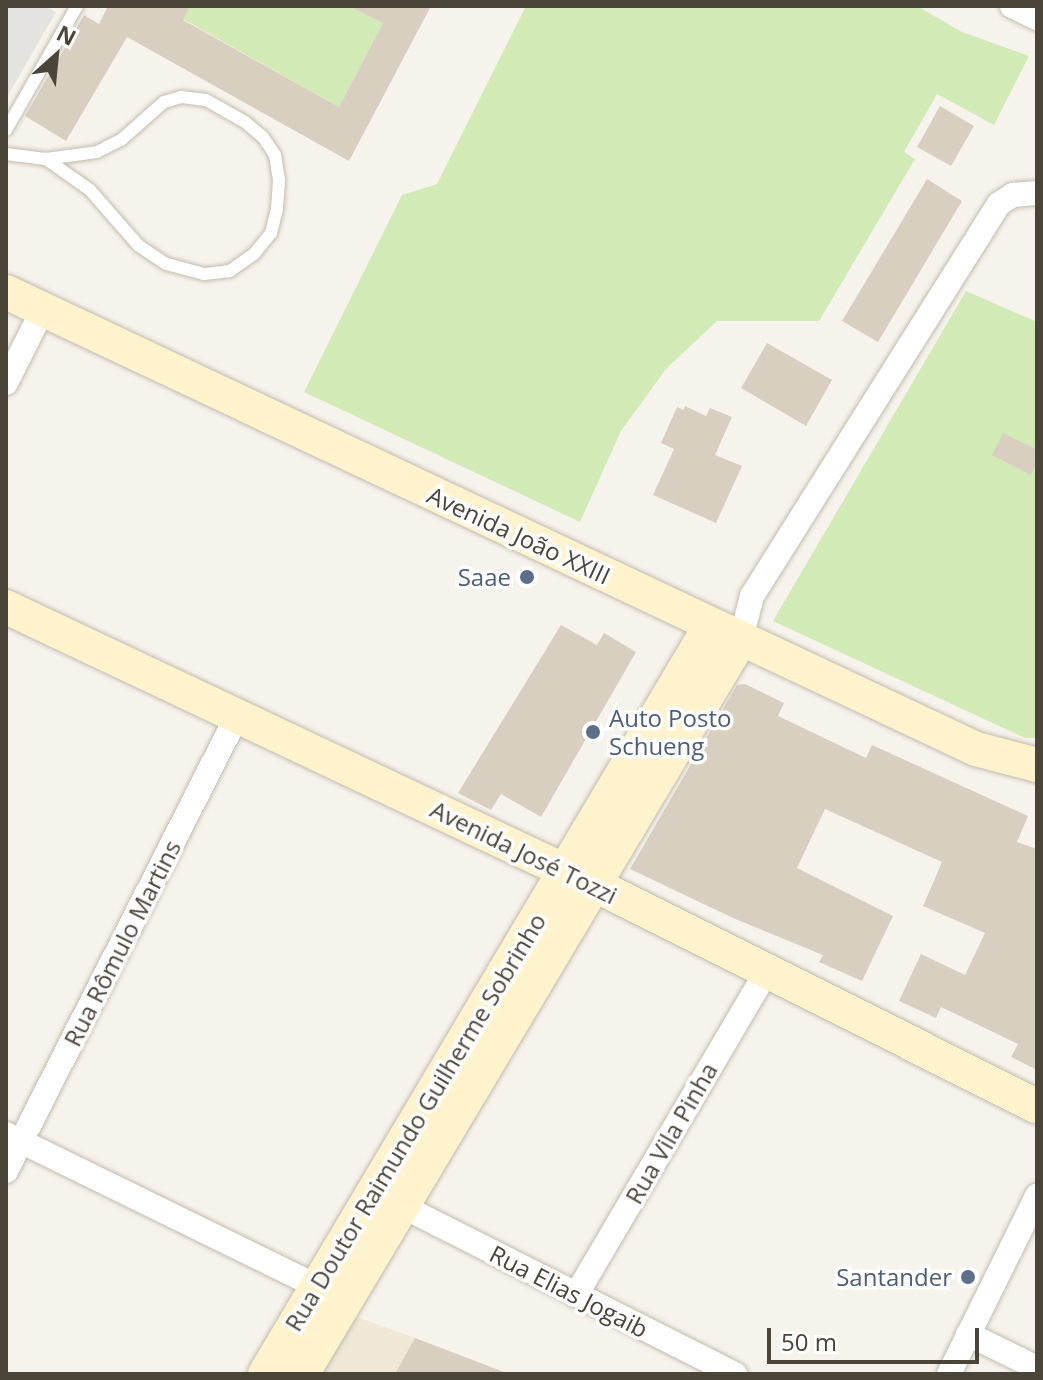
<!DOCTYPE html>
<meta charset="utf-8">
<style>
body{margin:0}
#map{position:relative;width:1043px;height:1380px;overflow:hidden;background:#f6f3ec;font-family:"Open Sans",sans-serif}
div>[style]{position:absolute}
.education>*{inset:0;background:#efe8d6}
.green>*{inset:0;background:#d2eab5}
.parking>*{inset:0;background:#e5e3e0}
.building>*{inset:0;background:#d8cfc1}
.roads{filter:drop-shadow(0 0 2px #c2bbae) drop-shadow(0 0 2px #c2bbae)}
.lane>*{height:12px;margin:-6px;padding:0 6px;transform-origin:6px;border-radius:6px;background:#fff}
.street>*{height:24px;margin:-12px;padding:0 12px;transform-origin:12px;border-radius:12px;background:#fff}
.secondary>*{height:34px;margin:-17px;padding:0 17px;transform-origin:17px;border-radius:17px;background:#fff3cd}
.dots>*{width:22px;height:22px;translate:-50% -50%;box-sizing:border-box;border:4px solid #fff;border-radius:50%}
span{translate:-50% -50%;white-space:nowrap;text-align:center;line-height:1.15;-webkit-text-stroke:7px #fff;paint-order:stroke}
.street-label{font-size:24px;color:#4b4439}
.service-label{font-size:24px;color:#4e5e75}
.right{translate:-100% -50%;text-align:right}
.left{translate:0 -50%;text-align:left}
.frame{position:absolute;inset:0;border:8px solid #4b4439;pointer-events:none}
.north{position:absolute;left:16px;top:16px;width:80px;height:80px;-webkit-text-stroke:6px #fff;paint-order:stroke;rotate:27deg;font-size:22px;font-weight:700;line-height:32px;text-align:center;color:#4b4439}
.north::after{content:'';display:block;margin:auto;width:28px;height:36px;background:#4b4439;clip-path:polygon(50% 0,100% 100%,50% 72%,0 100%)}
.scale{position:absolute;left:767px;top:1328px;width:212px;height:36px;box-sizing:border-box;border:4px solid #4b4439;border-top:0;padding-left:10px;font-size:24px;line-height:28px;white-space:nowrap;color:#4b4439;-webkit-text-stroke:6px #fff;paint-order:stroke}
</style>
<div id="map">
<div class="education">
<i style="clip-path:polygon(357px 1317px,415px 1338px,507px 1374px,321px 1374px)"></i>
</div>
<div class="green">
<i style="clip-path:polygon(190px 6px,392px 6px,339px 107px,183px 19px)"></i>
<i style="clip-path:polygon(523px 6px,917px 6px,962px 32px,1029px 56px,994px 125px,937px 94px,904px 152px,915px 159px,819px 321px,717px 321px,666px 369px,621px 431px,580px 522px,304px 392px,402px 195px,437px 184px,525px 8px)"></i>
<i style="clip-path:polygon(966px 291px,1037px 322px,1037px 738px,1025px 738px,773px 621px)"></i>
</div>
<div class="parking">
<i style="clip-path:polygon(6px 6px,45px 6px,56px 12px,6px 99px)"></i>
</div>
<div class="building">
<i style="clip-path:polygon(108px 6px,190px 6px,183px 20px,339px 107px,383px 23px,349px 6px,431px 6px,349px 161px,127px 37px,66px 141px,25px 116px,84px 15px,99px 24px)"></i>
<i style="clip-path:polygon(940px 106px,974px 126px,951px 166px,917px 147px)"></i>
<i style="clip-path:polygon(927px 179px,962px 201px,878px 342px,842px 321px)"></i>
<i style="clip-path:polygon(767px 343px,832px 380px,806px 426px,741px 388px)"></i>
<i style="clip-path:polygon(685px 406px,706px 416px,710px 408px,732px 417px,715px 455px,742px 466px,716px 523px,653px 495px,674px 449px,661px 443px,677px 407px,684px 410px)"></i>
<i style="clip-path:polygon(1003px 433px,1037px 450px,1037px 462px,1031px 475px,992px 455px)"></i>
<i style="clip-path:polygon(561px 625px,597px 645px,604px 633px,636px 652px,541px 817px,501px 794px,491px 810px,458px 793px)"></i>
<i style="clip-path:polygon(745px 684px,784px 703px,778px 716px,866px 758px,872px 745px,1028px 816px,1017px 842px,1037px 849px,1037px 1070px,1011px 1057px,1018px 1044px,941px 1007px,936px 1018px,899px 1001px,921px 954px,965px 975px,985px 933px,923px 906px,942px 862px,825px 809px,797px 868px,893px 916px,862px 981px,819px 962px,823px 955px,733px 918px,630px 869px,737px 685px)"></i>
<i style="clip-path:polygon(415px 1338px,504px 1372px,504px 1374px,395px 1374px)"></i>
</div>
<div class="roads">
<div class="lane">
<i style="left:6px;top:130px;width:143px;rotate:-60.2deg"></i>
<i style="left:6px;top:154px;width:40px;rotate:7.1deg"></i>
<i style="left:46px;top:159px;width:51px;rotate:-7.8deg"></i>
<i style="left:97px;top:152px;width:27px;rotate:-27deg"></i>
<i style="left:121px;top:140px;width:57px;rotate:-41.5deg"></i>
<i style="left:164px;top:102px;width:18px;rotate:-16deg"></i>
<i style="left:181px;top:97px;width:25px;rotate:7deg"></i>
<i style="left:206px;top:100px;width:45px;rotate:29.4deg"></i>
<i style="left:245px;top:122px;width:23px;rotate:40deg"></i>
<i style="left:263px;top:137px;width:22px;rotate:56deg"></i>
<i style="left:275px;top:155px;width:25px;rotate:81deg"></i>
<i style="left:279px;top:180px;width:29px;rotate:94deg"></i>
<i style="left:277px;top:209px;width:25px;rotate:104deg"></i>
<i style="left:271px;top:233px;width:27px;rotate:129deg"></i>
<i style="left:254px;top:254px;width:29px;rotate:145deg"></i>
<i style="left:230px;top:271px;width:26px;rotate:173deg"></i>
<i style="left:204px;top:274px;width:39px;rotate:-165deg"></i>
<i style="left:166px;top:264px;width:34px;rotate:-146deg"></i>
<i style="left:138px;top:245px;width:73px;rotate:-131.1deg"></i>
<i style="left:90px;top:190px;width:54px;rotate:-144.8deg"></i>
</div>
<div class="street">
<i style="left:1012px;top:6px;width:28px;rotate:26deg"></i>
<i style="left:6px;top:383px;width:83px;rotate:-63.4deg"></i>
<i style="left:741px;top:639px;width:44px;rotate:-75.7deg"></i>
<i style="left:752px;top:596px;width:463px;rotate:-57.8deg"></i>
<i style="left:999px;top:204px;width:17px;rotate:-33deg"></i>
<i style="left:1013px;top:195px;width:24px;rotate:-5deg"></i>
<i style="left:6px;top:1134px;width:362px;rotate:26.1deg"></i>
<i style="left:6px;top:1171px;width:510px;rotate:-63.08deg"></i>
<i style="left:388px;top:1199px;width:389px;rotate:26.8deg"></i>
<i style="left:576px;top:1295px;width:375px;rotate:-59.5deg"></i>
<i style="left:968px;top:1334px;width:77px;rotate:26.2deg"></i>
<i style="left:949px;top:1374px;width:199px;rotate:-63.7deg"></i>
</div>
<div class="secondary">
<i style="left:6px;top:292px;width:1072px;rotate:25.23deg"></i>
<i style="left:976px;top:749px;width:63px;rotate:14.7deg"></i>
<i style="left:6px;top:607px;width:654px;rotate:25.27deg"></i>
<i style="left:597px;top:886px;width:492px;rotate:26.6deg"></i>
<i style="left:265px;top:1374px;width:872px;rotate:-59.23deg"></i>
<i style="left:302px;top:1374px;width:856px;rotate:-59.15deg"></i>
</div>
</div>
<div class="dots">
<i style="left:527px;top:577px;background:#5c6f8a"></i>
<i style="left:593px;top:732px;background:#5c6f8a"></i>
<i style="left:968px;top:1277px;background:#5c6f8a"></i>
</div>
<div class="street-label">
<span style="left:519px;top:535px;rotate:25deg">Avenida João XXIII</span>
<span style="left:524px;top:852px;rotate:26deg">Avenida José Tozzi</span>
<span style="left:122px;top:943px;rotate:-63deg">Rua Rômulo Martins</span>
<span style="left:415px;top:1122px;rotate:-59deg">Rua Doutor Raimundo Guilherme Sobrinho</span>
<span style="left:671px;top:1133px;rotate:-60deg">Rua Vila Pinha</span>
<span style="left:569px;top:1291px;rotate:27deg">Rua Elias Jogaib</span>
</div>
<div class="service-label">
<span class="right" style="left:511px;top:577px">Saae</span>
<span class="left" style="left:609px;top:732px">Auto Posto<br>Schueng</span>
<span class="right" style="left:952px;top:1277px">Santander</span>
</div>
<div class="frame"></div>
<div class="north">N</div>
<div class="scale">50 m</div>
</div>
